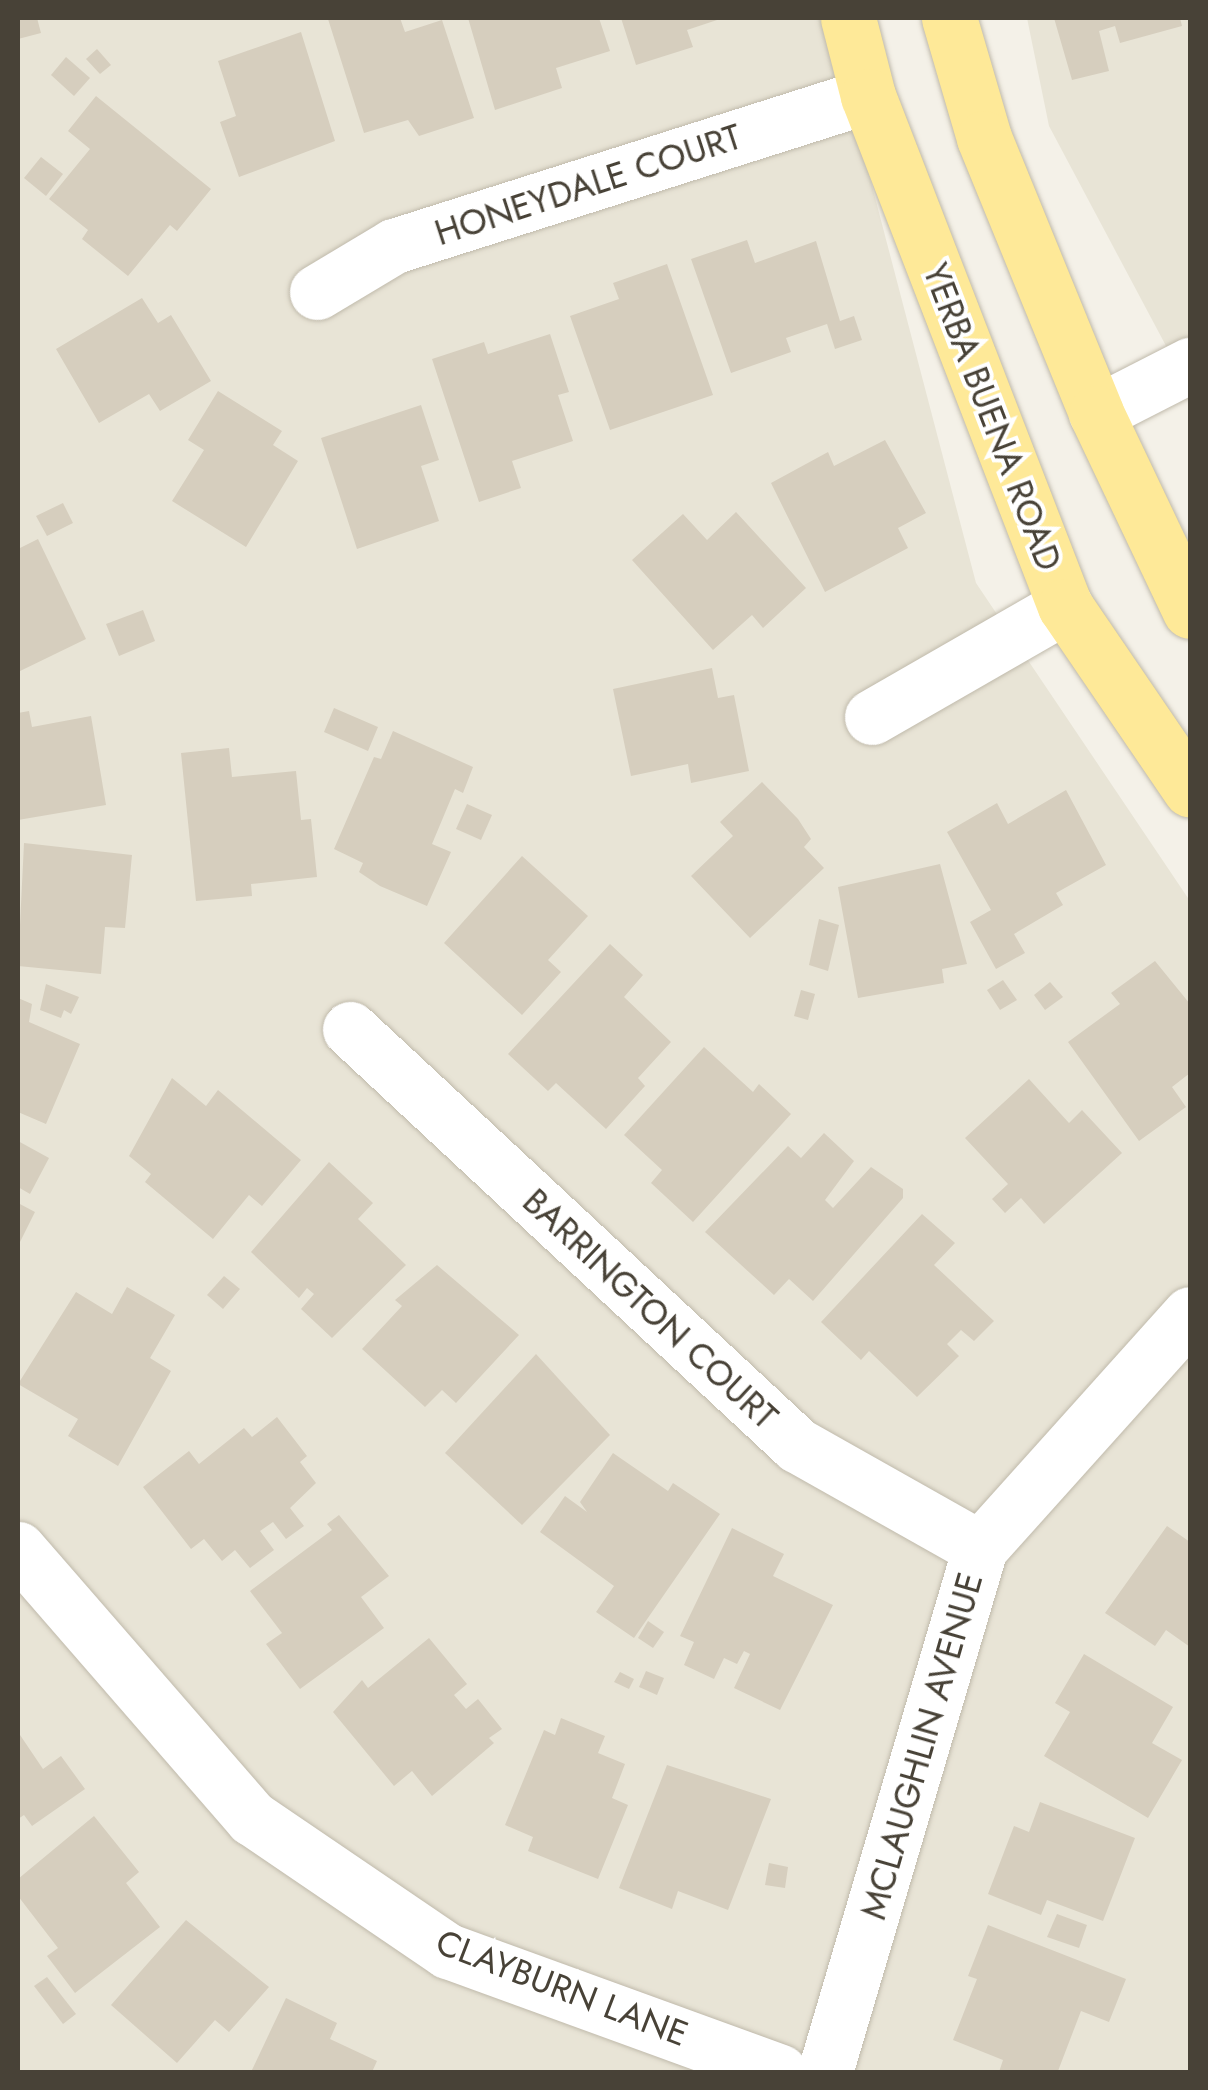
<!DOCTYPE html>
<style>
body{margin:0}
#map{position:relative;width:1208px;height:2090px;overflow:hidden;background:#f4f1e8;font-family:Jost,sans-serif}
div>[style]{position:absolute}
.residential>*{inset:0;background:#e8e4d6}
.building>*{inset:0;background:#d6cebe}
.roads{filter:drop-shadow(0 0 2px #c0baab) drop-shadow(0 0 2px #c0baab)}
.minor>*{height:55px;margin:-27.5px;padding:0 27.5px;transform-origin:27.5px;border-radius:27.5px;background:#fff}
.major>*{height:55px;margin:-27.5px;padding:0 27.5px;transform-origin:27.5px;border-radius:27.5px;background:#fee998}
span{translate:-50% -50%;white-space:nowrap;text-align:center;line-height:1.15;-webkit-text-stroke:8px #fff;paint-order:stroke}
.street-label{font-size:35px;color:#484237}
.frame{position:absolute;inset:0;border:20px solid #484237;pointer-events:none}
</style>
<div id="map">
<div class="residential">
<i style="clip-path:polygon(18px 18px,828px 18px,976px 583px,1190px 901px,1190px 2072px,18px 2072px)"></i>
<i style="clip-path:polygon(1027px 18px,1190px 18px,1190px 391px,1049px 126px)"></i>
</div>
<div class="building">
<i style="clip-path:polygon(18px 18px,37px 18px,41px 33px,18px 39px)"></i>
<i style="clip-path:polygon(400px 18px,405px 32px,442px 20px,474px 118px,419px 136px,408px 120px,364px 133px,328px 19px)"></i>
<i style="clip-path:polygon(468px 18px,599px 18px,610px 51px,556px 68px,562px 88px,495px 110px)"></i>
<i style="clip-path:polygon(621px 18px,723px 18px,687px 30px,693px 47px,636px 65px)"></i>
<i style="clip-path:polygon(1054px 18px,1180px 18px,1182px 26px,1120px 43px,1115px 26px,1099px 31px,1109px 71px,1072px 80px)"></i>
<i style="clip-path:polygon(301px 32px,335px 141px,239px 177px,220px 122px,236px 116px,218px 61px)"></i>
<i style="clip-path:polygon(97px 49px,111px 65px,100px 74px,86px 59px)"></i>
<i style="clip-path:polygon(66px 57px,90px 78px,74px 96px,51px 75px)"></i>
<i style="clip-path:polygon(96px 96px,211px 189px,177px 231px,170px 225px,128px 276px,82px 239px,88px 230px,49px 199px,90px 149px,68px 131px)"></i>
<i style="clip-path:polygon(41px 157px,63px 174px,46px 196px,24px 178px)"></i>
<i style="clip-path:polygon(747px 240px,755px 263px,816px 241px,840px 321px,854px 316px,862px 340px,835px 349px,827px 324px,786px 338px,791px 352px,731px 373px,691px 259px)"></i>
<i style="clip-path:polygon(667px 264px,713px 395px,610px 430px,570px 316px,619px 299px,613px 283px)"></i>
<i style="clip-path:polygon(142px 298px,158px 323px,171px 315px,211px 381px,160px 411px,149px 394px,99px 423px,56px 349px)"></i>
<i style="clip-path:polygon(550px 334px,569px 392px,558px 395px,573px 441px,512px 461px,521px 488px,479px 502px,432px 359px,484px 342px,488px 354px)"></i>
<i style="clip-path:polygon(218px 391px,282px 431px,273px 445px,298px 461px,246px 547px,172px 501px,204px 450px,188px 440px)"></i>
<i style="clip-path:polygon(421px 405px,439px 460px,421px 466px,439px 521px,357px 549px,321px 438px)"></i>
<i style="clip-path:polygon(885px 440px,926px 513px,898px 528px,908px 548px,825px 592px,771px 483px,828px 452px,834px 466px)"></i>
<i style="clip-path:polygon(63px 503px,73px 523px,47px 536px,36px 516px)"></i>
<i style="clip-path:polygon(736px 512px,806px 588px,763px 628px,752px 615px,713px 650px,632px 560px,683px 514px,707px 540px)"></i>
<i style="clip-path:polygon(38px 539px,86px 639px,18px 672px,18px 549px)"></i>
<i style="clip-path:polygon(143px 610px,155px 641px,119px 656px,106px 624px)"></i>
<i style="clip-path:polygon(712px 668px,718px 698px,734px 695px,749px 771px,691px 783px,688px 764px,631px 776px,613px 689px)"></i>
<i style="clip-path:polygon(334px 708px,378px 727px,368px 751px,324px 732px)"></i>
<i style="clip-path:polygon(29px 711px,32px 727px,91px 716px,106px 805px,18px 820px,18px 713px)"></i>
<i style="clip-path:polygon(393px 731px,473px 767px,463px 793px,455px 789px,432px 844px,451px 852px,427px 906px,380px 886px,359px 872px,363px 863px,334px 849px,374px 757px,381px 759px)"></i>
<i style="clip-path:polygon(229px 748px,232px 777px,296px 771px,301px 820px,311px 819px,317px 877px,251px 884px,252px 896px,196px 901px,181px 753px)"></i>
<i style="clip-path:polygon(762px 782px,798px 819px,811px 839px,804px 847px,824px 868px,750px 938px,691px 876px,733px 836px,720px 822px)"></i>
<i style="clip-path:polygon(1066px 790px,1106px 865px,1056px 893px,1063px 905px,1014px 934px,1025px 953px,996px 969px,970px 922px,991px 910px,947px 832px,997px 803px,1008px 824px)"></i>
<i style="clip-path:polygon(467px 804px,492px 815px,481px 840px,456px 829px)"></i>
<i style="clip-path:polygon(24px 843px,132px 855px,125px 928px,105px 927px,101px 974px,18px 966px)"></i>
<i style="clip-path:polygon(522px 856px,588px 916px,548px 960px,561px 972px,522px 1015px,444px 943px)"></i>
<i style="clip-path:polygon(940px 864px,967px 964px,942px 969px,944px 983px,858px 998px,838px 887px)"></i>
<i style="clip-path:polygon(819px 919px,839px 925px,828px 971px,809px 965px)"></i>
<i style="clip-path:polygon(610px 944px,643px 975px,624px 997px,671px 1042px,638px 1078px,645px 1086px,606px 1129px,556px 1083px,548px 1091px,508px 1054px)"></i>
<i style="clip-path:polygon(1155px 961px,1190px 1004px,1190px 1073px,1172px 1087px,1186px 1107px,1139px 1141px,1068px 1042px,1120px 1004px,1111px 993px)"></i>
<i style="clip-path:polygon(1003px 980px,1017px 1000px,1000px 1010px,987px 990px)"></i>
<i style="clip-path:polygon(1050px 982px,1063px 997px,1045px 1010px,1034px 995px)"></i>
<i style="clip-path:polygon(46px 984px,79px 997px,71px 1014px,64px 1010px,61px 1018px,40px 1010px)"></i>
<i style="clip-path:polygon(801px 990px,815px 994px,808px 1020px,794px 1016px)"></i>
<i style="clip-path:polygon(18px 998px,32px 1004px,29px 1022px,80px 1044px,46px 1124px,18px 1112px)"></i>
<i style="clip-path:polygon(704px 1047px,753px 1092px,759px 1084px,791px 1114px,693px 1222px,651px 1183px,662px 1170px,624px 1135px)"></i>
<i style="clip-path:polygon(172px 1078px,206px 1106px,218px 1090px,301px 1160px,262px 1206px,249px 1195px,213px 1239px,145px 1182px,151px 1174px,129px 1156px)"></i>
<i style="clip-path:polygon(1029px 1079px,1069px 1123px,1082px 1110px,1122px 1153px,1044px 1224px,1021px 1198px,1005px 1213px,992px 1199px,1008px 1184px,965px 1138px)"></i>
<i style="clip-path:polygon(824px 1133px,854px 1161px,825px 1200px,833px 1208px,871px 1167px,903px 1189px,903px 1198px,813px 1301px,789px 1279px,774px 1295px,705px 1232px,788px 1146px,801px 1158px)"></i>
<i style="clip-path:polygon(18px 1141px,49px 1158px,30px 1194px,18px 1187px)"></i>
<i style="clip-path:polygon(329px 1162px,373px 1203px,358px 1219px,406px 1265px,332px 1338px,301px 1309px,314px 1294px,307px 1288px,299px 1298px,251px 1252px)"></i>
<i style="clip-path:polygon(18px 1203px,35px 1212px,18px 1246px)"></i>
<i style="clip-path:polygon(922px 1214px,955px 1243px,934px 1265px,994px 1321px,974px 1341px,961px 1330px,947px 1344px,959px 1356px,917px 1397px,869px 1351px,861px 1360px,821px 1322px)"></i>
<i style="clip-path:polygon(437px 1265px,519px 1335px,456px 1403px,442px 1390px,425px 1407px,362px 1349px,402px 1306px,395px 1300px)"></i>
<i style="clip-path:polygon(224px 1276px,240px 1289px,223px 1309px,207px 1295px)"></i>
<i style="clip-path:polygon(127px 1287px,175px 1315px,150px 1358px,171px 1371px,118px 1466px,68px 1436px,78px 1419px,18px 1384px,76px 1292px,112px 1314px)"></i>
<i style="clip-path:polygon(536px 1354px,610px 1435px,522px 1525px,445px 1453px)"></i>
<i style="clip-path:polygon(277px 1417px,307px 1456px,300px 1462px,316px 1483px,290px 1508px,304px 1526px,286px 1539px,273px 1522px,260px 1531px,274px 1550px,250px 1568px,235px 1550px,222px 1561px,204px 1539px,191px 1549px,143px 1487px,189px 1451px,199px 1464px,244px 1428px,252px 1437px)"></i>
<i style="clip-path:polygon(613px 1453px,668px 1491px,673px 1483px,720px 1514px,634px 1638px,596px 1612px,614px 1586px,540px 1532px,565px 1496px,587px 1512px,580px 1502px)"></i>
<i style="clip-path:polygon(339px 1515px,389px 1576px,361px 1597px,384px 1628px,300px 1689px,266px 1644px,282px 1633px,250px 1591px,332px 1530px,327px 1524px)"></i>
<i style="clip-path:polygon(1167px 1526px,1190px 1542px,1190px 1647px,1166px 1630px,1155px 1646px,1105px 1613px)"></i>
<i style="clip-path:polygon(732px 1528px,784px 1554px,773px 1576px,833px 1605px,780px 1710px,734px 1688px,750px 1654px,744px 1651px,737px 1664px,724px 1658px,714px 1679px,684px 1665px,694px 1642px,680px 1636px)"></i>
<i style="clip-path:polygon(648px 1621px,664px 1632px,653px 1648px,638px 1638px)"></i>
<i style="clip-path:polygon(429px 1638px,467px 1684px,454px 1695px,466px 1709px,478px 1699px,502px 1729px,489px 1738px,494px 1743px,432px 1796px,412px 1771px,394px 1786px,333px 1712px,362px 1680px,368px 1688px)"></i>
<i style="clip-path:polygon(1084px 1654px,1173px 1707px,1152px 1743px,1182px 1760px,1148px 1818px,1044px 1756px,1070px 1712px,1055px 1703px)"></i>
<i style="clip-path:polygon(646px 1671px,664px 1678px,657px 1695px,639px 1687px)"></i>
<i style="clip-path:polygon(620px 1672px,634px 1679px,629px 1689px,614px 1682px)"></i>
<i style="clip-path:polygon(561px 1718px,605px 1736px,598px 1753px,625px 1764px,612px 1798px,628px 1805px,598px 1879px,528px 1851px,533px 1837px,505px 1825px,544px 1730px,555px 1735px)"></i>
<i style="clip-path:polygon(18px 1732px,43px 1769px,61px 1756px,85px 1789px,32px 1826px,24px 1815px,18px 1819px)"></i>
<i style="clip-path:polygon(667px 1765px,771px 1799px,728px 1910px,678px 1891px,672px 1909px,619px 1888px)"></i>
<i style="clip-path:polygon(1040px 1802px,1135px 1838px,1103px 1921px,1047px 1900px,1041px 1915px,988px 1894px,1014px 1826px,1029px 1832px)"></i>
<i style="clip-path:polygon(94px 1816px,139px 1872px,126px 1883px,160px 1927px,75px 1993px,47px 1956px,58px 1948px,18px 1896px,18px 1879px)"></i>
<i style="clip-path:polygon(769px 1863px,788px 1867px,785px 1888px,765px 1885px)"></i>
<i style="clip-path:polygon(1057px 1914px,1087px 1925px,1079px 1948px,1047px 1937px)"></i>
<i style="clip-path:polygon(186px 1920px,269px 1987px,229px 2032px,215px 2020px,177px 2063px,111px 2005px)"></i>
<i style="clip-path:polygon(988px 1925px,1126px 1979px,1109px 2022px,1081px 2011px,1058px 2071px,999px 2072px,1003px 2060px,953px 2040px,977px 1979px,968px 1976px)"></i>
<i style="clip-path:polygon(47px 1977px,76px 2014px,63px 2024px,34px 1986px)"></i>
<i style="clip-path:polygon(286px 1998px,337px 2023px,330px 2039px,377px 2061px,372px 2072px,251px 2072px)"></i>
</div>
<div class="roads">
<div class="minor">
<i style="left:317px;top:292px;width:90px;rotate:-30.9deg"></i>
<i style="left:394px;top:246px;width:497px;rotate:-17.6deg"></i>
<i style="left:1096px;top:413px;width:106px;rotate:-27.1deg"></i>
<i style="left:872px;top:717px;width:223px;rotate:-29.9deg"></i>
<i style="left:350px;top:1029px;width:611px;rotate:42.94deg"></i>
<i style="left:797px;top:1445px;width:210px;rotate:29.4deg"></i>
<i style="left:18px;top:1549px;width:357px;rotate:49deg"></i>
<i style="left:252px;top:1818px;width:237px;rotate:34.2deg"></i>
<i style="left:448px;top:1951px;width:353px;rotate:20deg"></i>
<i style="left:825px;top:2072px;width:546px;rotate:-73.52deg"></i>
<i style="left:980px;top:1548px;width:314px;rotate:-48.1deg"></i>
</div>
<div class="major">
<i style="left:848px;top:18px;width:81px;rotate:75.6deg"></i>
<i style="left:868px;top:96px;width:547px;rotate:68.88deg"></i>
<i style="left:1065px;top:606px;width:222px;rotate:55.7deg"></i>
<i style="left:949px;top:18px;width:125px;rotate:73.7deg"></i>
<i style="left:984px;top:138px;width:297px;rotate:67.8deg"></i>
<i style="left:1096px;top:413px;width:219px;rotate:64.6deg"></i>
</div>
</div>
<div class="street-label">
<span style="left:588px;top:185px;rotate:-18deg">HONEYDALE COURT</span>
<span style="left:992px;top:417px;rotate:69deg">YERBA BUENA ROAD</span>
<span style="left:650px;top:1309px;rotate:43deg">BARRINGTON COURT</span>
<span style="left:922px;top:1746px;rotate:-74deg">MCLAUGHLIN AVENUE</span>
<span style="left:562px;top:1988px;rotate:21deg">CLAYBURN LANE</span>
</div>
<div class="frame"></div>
</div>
